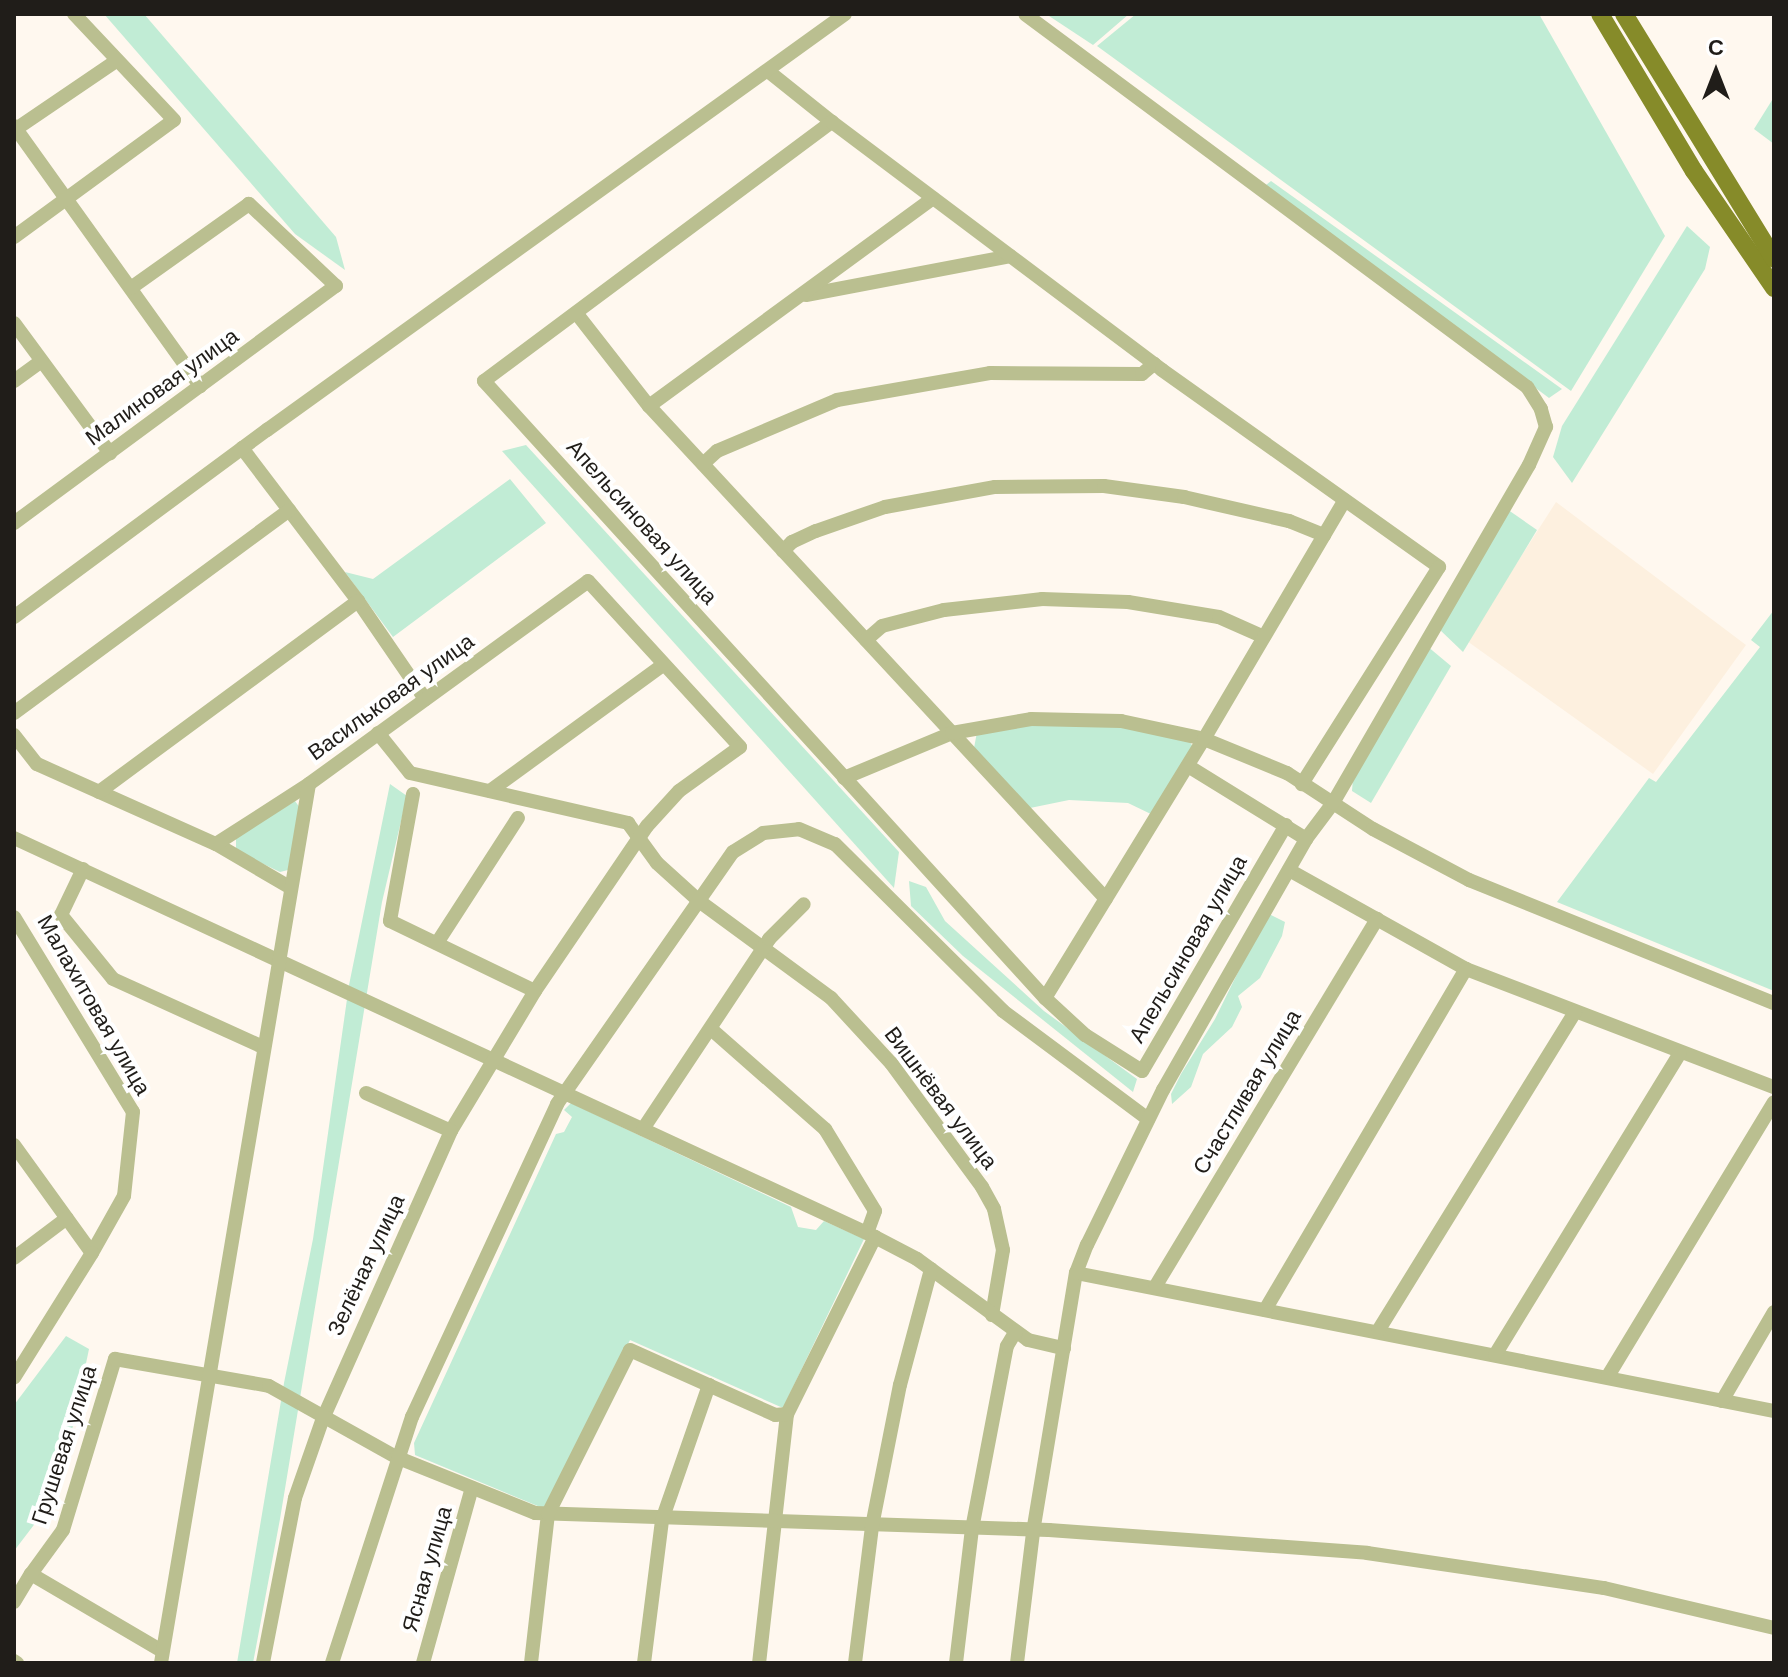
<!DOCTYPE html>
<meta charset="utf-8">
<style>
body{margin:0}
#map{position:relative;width:1788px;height:1677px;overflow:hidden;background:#fff8ef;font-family:Arial,sans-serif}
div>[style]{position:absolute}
.built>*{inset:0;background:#fdf0df}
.green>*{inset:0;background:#c1ecd5}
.minor>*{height:14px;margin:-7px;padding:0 7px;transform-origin:7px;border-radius:7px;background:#babf90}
.major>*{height:18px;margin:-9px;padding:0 9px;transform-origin:9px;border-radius:9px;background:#868b29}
span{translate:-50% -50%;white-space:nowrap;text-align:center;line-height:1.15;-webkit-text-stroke:8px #fff;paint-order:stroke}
.street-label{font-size:22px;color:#201d19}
.frame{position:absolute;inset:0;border:16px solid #201d19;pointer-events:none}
.north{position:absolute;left:1676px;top:32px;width:80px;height:80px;-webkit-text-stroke:6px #fff;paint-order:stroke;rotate:0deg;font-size:22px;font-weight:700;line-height:32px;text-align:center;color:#201d19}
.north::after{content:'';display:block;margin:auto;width:28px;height:36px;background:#201d19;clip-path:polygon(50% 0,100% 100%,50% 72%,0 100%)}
</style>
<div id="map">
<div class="built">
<i style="clip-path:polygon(1556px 502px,1746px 645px,1653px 774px,1467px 641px)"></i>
</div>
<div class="green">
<i style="clip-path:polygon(104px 14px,144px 14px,336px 237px,345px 270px,295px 234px)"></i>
<i style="clip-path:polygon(1046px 14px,1129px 14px,1093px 45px)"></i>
<i style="clip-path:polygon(1136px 14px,1539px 14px,1665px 236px,1571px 391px,1097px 46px)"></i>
<i style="clip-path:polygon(1774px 97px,1774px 144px,1754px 129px)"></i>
<i style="clip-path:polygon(1271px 181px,1562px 389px,1549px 398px,1266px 185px)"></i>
<i style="clip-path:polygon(1687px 226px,1710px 247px,1705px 269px,1572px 483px,1553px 457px,1562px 426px)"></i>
<i style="clip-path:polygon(526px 445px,899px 852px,894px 888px,502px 451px)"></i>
<i style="clip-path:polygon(510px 479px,546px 523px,393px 637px,345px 572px,373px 579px)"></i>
<i style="clip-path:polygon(1504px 507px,1537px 530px,1463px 652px,1438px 628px)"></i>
<i style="clip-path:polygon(1774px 610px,1774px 991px,1557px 902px,1649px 778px,1656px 782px,1760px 647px,1751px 640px)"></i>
<i style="clip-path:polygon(1427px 646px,1451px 666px,1371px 803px,1352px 791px,1354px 764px)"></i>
<i style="clip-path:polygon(1094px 722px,1187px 738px,1194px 748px,1155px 816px,1128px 803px,1069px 800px,1030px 808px,974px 748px,977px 732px,1020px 723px)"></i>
<i style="clip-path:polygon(390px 784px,407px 796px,382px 902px,280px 1519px,253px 1663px,237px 1663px,284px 1383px,313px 1239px,349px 985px)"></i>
<i style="clip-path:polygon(295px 801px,300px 808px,288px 870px,280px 872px,236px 851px,236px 837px)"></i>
<i style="clip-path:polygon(909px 881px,926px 887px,945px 921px,1044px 1011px,1137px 1079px,1133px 1092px,963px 956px,911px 906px)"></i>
<i style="clip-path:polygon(1267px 913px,1285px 922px,1282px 936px,1260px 978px,1238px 996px,1242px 1007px,1232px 1027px,1203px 1054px,1191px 1087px,1172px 1104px,1171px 1094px,1181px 1074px,1215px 1019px)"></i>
<i style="clip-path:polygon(571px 1103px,791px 1207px,798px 1227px,816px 1230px,824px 1221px,864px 1239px,783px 1408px,630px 1340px,545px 1509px,415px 1455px,414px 1443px,556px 1134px,564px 1132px,572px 1117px,564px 1110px)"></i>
<i style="clip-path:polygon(66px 1336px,89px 1349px,59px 1492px,14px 1551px,14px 1405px)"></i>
</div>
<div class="minor">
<i style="left:768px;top:71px;width:82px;rotate:38.6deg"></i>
<i style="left:14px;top:126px;width:320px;rotate:54.4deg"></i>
<i style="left:16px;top:129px;width:121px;rotate:-34.2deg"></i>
<i style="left:14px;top:237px;width:198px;rotate:-36.2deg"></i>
<i style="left:174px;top:120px;width:146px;rotate:-133.3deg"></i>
<i style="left:806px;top:295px;width:208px;rotate:-10.8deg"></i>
<i style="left:577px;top:314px;width:117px;rotate:52deg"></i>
<i style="left:649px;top:406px;width:672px;rotate:47.17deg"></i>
<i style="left:14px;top:323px;width:162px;rotate:53.6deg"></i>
<i style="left:14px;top:381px;width:34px;rotate:-36deg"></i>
<i style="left:649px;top:406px;width:352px;rotate:-36.2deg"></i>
<i style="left:242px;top:448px;width:192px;rotate:52.8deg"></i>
<i style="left:358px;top:601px;width:119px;rotate:55.6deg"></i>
<i style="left:703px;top:464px;width:19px;rotate:-43deg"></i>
<i style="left:717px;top:451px;width:130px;rotate:-23deg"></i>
<i style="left:837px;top:400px;width:155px;rotate:-10deg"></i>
<i style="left:990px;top:373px;width:152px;rotate:0.4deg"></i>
<i style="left:1142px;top:374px;width:16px;rotate:-40deg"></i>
<i style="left:14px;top:523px;width:400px;rotate:-36.4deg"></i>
<i style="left:336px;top:286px;width:120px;rotate:-136.7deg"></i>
<i style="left:249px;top:204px;width:145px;rotate:144.6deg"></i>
<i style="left:783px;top:551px;width:13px;rotate:-45deg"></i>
<i style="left:792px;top:542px;width:26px;rotate:-25deg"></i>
<i style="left:816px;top:531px;width:73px;rotate:-19.2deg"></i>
<i style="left:885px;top:507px;width:112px;rotate:-10.3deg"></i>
<i style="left:995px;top:487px;width:109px;rotate:-0.5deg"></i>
<i style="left:1104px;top:486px;width:81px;rotate:7.8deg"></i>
<i style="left:1184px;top:497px;width:108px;rotate:12.9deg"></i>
<i style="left:1289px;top:521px;width:38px;rotate:22deg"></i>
<i style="left:14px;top:617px;width:315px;rotate:-36.5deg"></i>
<i style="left:267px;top:430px;width:712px;rotate:-35.74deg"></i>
<i style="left:866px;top:640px;width:21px;rotate:-41deg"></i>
<i style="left:882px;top:626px;width:64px;rotate:-14.5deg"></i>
<i style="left:944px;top:610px;width:99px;rotate:-6.4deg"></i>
<i style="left:1042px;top:599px;width:86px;rotate:2deg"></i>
<i style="left:1128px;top:602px;width:92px;rotate:9.4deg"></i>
<i style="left:1219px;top:617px;width:49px;rotate:24deg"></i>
<i style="left:14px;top:713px;width:342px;rotate:-36.4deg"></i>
<i style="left:378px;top:733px;width:51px;rotate:51.3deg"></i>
<i style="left:410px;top:773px;width:224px;rotate:12.9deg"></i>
<i style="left:628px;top:823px;width:49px;rotate:54.1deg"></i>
<i style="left:657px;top:863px;width:57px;rotate:42.1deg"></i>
<i style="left:699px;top:901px;width:164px;rotate:36.3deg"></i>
<i style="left:831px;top:998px;width:88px;rotate:47.3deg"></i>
<i style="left:891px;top:1063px;width:154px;rotate:53.7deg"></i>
<i style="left:982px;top:1187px;width:25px;rotate:61deg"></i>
<i style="left:994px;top:1209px;width:42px;rotate:77.6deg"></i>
<i style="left:1003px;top:1250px;width:66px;rotate:99.6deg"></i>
<i style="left:14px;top:735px;width:37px;rotate:52deg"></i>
<i style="left:37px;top:764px;width:196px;rotate:24.1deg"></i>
<i style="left:216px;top:844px;width:87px;rotate:30.4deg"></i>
<i style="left:1188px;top:766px;width:139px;rotate:31.7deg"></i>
<i style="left:844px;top:778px;width:117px;rotate:-22.6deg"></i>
<i style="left:952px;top:733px;width:80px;rotate:-10deg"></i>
<i style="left:1031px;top:719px;width:90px;rotate:1.3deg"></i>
<i style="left:1121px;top:721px;width:85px;rotate:12.2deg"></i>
<i style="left:1204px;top:739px;width:90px;rotate:22.3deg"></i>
<i style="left:1287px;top:773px;width:103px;rotate:33.1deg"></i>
<i style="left:1373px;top:829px;width:109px;rotate:28deg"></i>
<i style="left:1469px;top:880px;width:329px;rotate:22deg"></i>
<i style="left:490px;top:791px;width:215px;rotate:-36.1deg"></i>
<i style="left:99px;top:792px;width:322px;rotate:-36.4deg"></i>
<i style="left:413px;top:794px;width:129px;rotate:100.3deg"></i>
<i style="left:390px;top:921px;width:161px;rotate:25.8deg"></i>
<i style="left:1286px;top:825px;width:285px;rotate:120.3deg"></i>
<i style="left:1142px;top:1071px;width:67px;rotate:-147.7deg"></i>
<i style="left:1085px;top:1035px;width:54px;rotate:-137.2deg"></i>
<i style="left:1045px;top:998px;width:834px;rotate:-132.28deg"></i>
<i style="left:484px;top:381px;width:434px;rotate:-36.7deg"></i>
<i style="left:832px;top:122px;width:413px;rotate:36.9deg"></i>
<i style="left:1162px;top:370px;width:340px;rotate:35.4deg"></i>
<i style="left:1439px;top:567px;width:257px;rotate:122.3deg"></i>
<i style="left:14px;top:838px;width:949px;rotate:24.86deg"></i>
<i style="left:875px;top:1237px;width:198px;rotate:116.4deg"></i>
<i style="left:787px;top:1414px;width:251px;rotate:96.4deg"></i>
<i style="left:216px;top:844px;width:111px;rotate:-32.8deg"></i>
<i style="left:309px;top:784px;width:345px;rotate:-36deg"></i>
<i style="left:588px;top:581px;width:225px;rotate:47.5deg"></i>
<i style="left:740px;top:747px;width:75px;rotate:144.2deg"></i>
<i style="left:679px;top:791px;width:47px;rotate:132.4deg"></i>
<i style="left:647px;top:826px;width:199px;rotate:124.2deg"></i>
<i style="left:535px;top:991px;width:163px;rotate:121deg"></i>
<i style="left:451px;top:1131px;width:314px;rotate:114deg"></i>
<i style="left:323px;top:1418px;width:85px;rotate:109.3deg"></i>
<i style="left:295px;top:1498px;width:168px;rotate:101deg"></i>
<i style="left:83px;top:869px;width:51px;rotate:115.6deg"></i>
<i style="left:61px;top:915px;width:82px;rotate:50.9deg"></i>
<i style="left:113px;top:979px;width:165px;rotate:24.4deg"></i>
<i style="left:1289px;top:870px;width:203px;rotate:29.2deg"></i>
<i style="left:1466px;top:969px;width:330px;rotate:21deg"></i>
<i style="left:14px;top:917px;width:228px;rotate:58.6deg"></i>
<i style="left:133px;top:1112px;width:84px;rotate:96.1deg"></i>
<i style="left:124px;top:1196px;width:65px;rotate:119.3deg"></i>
<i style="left:437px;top:943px;width:149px;rotate:-57.1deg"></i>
<i style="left:1045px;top:998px;width:304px;rotate:-58.5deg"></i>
<i style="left:1204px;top:739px;width:277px;rotate:-59.5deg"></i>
<i style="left:711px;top:1029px;width:152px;rotate:41.3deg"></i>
<i style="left:825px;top:1129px;width:96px;rotate:58.6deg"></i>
<i style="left:875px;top:1211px;width:23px;rotate:110deg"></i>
<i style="left:366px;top:1093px;width:93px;rotate:24.1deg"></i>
<i style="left:643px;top:1129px;width:228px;rotate:-56.4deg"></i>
<i style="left:769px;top:939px;width:49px;rotate:-45deg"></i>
<i style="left:14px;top:1145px;width:133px;rotate:54.2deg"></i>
<i style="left:92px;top:1253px;width:147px;rotate:122deg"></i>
<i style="left:875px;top:1237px;width:47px;rotate:27.6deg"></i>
<i style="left:917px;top:1259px;width:137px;rotate:36.1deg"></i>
<i style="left:1028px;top:1340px;width:37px;rotate:13deg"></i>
<i style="left:14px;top:1258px;width:66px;rotate:-37deg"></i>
<i style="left:1076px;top:1273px;width:712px;rotate:11.18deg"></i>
<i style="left:1155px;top:1287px;width:430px;rotate:-58.9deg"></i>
<i style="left:1265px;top:1310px;width:396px;rotate:-59.5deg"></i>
<i style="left:1378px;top:1331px;width:375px;rotate:-58.3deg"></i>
<i style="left:1495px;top:1355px;width:354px;rotate:-58.5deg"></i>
<i style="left:1608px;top:1376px;width:320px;rotate:-58.8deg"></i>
<i style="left:1722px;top:1401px;width:103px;rotate:-59.7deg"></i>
<i style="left:14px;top:1602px;width:33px;rotate:-59deg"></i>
<i style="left:162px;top:1651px;width:152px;rotate:-149.6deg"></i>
<i style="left:31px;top:1574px;width:54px;rotate:-54deg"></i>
<i style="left:63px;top:1530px;width:179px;rotate:-73.1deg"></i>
<i style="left:115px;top:1359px;width:156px;rotate:9.9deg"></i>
<i style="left:269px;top:1386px;width:145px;rotate:29.2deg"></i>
<i style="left:396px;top:1457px;width:150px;rotate:21.9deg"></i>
<i style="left:535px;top:1513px;width:514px;rotate:1.89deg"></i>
<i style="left:1049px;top:1530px;width:319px;rotate:4.1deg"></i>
<i style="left:1367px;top:1553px;width:240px;rotate:8.4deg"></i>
<i style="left:1604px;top:1588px;width:175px;rotate:13.2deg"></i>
<i style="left:14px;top:1661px;width:4px;rotate:34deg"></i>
<i style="left:161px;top:1663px;width:891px;rotate:-80.44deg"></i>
<i style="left:332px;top:1663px;width:259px;rotate:-72deg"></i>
<i style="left:412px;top:1417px;width:345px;rotate:-65.1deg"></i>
<i style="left:557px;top:1104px;width:307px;rotate:-55.1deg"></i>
<i style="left:733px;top:852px;width:36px;rotate:-32deg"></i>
<i style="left:763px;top:833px;width:36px;rotate:-6deg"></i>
<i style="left:799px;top:829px;width:39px;rotate:23deg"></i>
<i style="left:835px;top:844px;width:237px;rotate:44.8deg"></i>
<i style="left:1003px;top:1011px;width:181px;rotate:36.7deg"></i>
<i style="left:423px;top:1663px;width:182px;rotate:-74.4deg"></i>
<i style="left:531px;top:1663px;width:150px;rotate:-83.5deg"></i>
<i style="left:548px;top:1514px;width:183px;rotate:-63.4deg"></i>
<i style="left:630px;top:1350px;width:159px;rotate:24.1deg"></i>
<i style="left:775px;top:1415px;width:12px;rotate:-5deg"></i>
<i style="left:644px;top:1663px;width:144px;rotate:-82.8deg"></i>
<i style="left:662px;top:1520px;width:143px;rotate:-70.8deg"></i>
<i style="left:855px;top:1663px;width:138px;rotate:-82.9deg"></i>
<i style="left:872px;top:1526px;width:144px;rotate:-78.8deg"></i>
<i style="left:900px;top:1385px;width:120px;rotate:-75deg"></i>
<i style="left:956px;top:1663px;width:135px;rotate:-83.2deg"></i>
<i style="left:972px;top:1529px;width:186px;rotate:-79.2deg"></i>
<i style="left:1007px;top:1346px;width:17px;rotate:-59deg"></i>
<i style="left:1017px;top:1663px;width:132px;rotate:-83deg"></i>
<i style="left:1033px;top:1532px;width:263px;rotate:-80.6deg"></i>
<i style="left:1076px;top:1273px;width:30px;rotate:-69deg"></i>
<i style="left:1087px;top:1245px;width:173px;rotate:-63.9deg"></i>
<i style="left:1163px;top:1090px;width:289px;rotate:-60.3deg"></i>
<i style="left:1306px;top:839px;width:45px;rotate:-53.1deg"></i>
<i style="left:1333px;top:803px;width:391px;rotate:-59.9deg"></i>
<i style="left:1529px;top:465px;width:42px;rotate:-65.9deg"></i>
<i style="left:1546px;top:427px;width:19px;rotate:-106deg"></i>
<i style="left:1541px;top:409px;width:26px;rotate:-122deg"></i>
<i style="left:1527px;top:387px;width:625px;rotate:-143.39deg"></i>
</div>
<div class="major">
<i style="left:1600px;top:14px;width:183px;rotate:59.1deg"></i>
<i style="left:1694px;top:171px;width:142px;rotate:55.6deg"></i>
<i style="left:1624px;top:14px;width:287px;rotate:58.5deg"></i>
</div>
<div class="street-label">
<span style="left:162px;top:387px;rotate:-36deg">Малиновая улица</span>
<span style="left:642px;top:522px;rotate:48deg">Апельсиновая улица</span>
<span style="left:391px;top:697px;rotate:-36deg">Васильковая улица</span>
<span style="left:1188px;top:949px;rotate:-60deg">Апельсиновая улица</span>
<span style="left:94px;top:1005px;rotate:60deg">Малахитовая улица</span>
<span style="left:1247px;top:1092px;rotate:-59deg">Счастливая улица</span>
<span style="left:941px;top:1098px;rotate:53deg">Вишнёвая улица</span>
<span style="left:366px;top:1265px;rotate:-65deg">Зелёная улица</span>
<span style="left:64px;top:1445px;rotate:-72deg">Грушевая улица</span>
<span style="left:427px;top:1569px;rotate:-74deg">Ясная улица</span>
</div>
<div class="frame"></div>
<div class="north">С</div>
</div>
